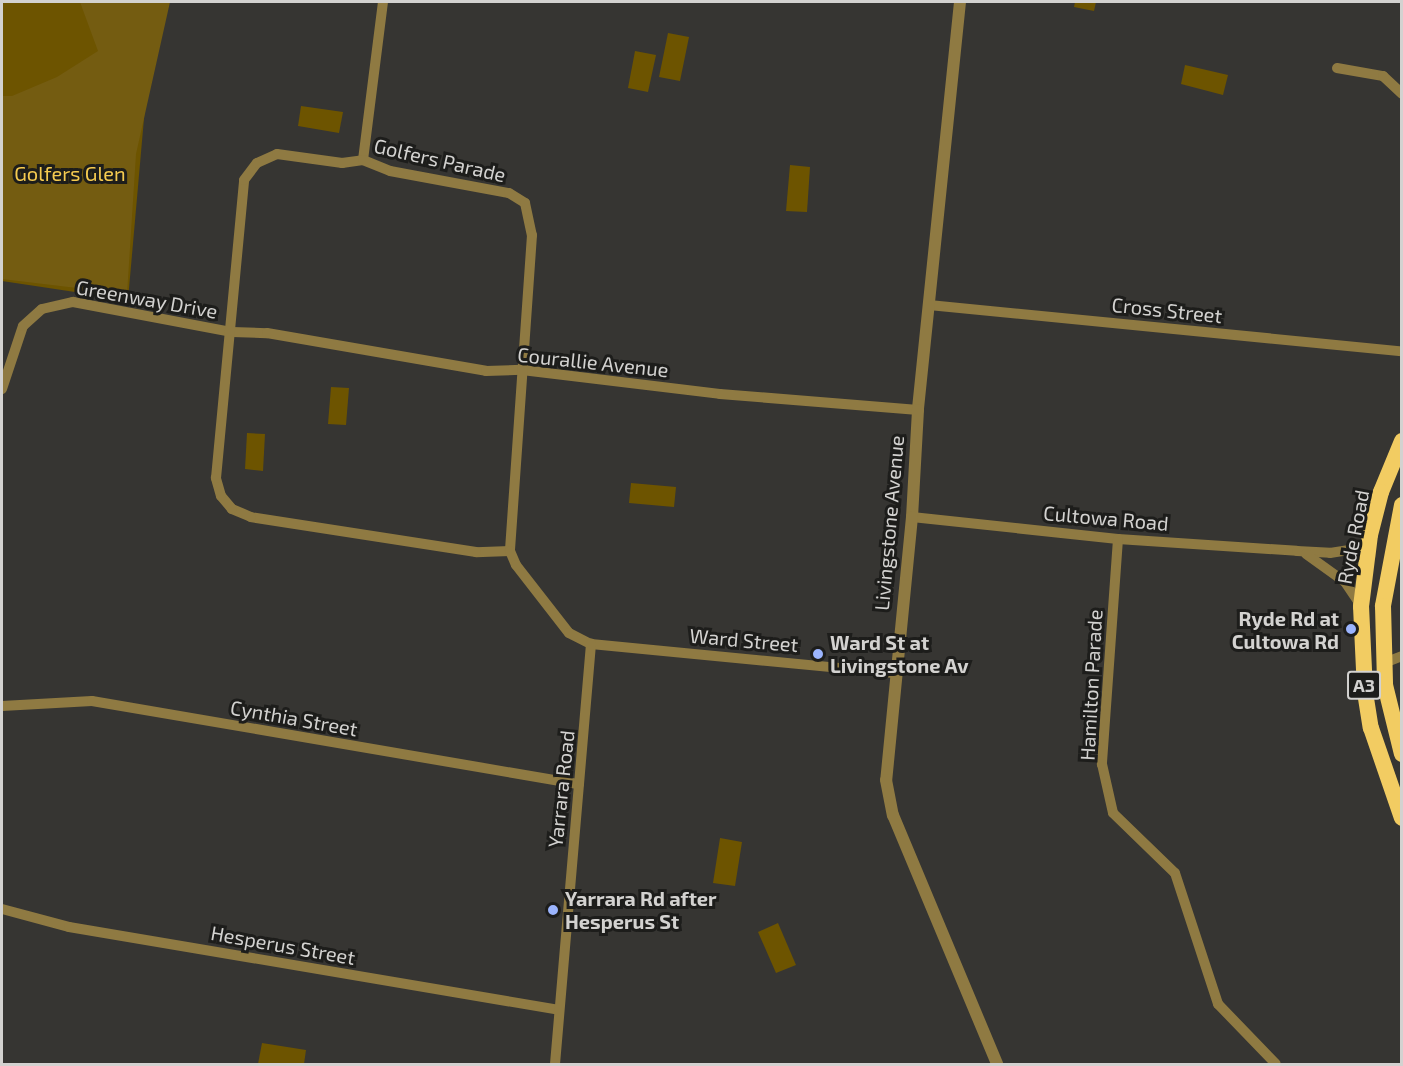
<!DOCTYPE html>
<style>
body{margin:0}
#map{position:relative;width:1403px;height:1066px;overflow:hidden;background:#363532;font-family:"Exo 2",sans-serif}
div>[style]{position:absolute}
.green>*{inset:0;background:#6d5400}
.forest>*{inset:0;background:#745c11}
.minor>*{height:10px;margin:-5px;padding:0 5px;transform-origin:5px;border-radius:5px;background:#8f7a42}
.tertiary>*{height:12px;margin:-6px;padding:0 6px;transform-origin:6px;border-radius:6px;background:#8f7a42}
.trunk>*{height:16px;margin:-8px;padding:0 8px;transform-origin:8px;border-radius:8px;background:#f2cc62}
.dots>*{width:16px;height:16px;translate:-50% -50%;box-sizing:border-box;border:3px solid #1d1d1b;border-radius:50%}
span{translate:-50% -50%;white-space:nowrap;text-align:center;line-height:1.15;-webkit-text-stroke:6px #1d1d1b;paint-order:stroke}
.shield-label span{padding:2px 4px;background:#1d1d1b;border:2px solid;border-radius:4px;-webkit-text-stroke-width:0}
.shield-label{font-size:18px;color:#d3d2d0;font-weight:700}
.street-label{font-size:20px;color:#d3d2d0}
.park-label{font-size:20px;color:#f6cb50}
.poi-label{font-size:20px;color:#d3d2d0;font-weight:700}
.right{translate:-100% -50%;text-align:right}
.left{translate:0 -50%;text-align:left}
.frame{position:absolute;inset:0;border:3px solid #d3d2d0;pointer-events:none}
</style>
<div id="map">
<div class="green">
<i style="clip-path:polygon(2px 2px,103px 2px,151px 39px,128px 300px,2px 281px)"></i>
<i style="clip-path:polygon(1075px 2px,1096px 2px,1094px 11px,1074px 7px)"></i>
<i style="clip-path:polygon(668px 33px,689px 37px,680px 81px,659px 77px)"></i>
<i style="clip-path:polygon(635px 51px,656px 55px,648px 92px,628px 88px)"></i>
<i style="clip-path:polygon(1185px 65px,1228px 75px,1223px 95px,1181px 84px)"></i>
<i style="clip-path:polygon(301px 106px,343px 112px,339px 133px,298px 126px)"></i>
<i style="clip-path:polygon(790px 165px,810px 167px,807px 212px,786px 211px)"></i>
<i style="clip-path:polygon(331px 387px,349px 388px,346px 425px,328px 424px)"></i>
<i style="clip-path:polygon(247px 433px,265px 434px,263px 471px,245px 469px)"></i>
<i style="clip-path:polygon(631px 483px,676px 487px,674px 507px,629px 503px)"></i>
<i style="clip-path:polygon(720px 838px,742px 842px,735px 886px,713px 883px)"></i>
<i style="clip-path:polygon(778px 923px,796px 965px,776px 973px,758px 932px)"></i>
<i style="clip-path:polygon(262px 1043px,306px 1050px,304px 1064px,258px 1064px)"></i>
</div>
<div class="forest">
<i style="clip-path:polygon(80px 2px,170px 2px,136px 154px,127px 294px,2px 279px,2px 96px,12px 96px,57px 77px,98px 51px)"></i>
</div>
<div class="minor">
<i style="left:1337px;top:68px;width:47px;rotate:9.9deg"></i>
<i style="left:1383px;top:76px;width:26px;rotate:43deg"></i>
<i style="left:363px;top:160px;width:159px;rotate:-82.8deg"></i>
<i style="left:929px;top:305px;width:475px;rotate:5.6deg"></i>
<i style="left:2px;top:389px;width:66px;rotate:-71.6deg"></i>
<i style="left:23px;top:326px;width:25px;rotate:-42deg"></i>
<i style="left:42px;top:309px;width:32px;rotate:-13deg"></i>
<i style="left:73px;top:302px;width:162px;rotate:10.7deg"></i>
<i style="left:232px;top:332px;width:35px;rotate:2deg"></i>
<i style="left:267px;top:333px;width:222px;rotate:9.8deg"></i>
<i style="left:486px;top:371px;width:36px;rotate:-2deg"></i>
<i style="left:522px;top:370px;width:199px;rotate:6.9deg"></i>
<i style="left:720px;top:394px;width:199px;rotate:4.6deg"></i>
<i style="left:912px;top:517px;width:207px;rotate:6.1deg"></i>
<i style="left:1118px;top:539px;width:179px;rotate:3.8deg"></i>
<i style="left:1297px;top:551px;width:33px;rotate:3deg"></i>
<i style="left:1330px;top:553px;width:39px;rotate:-9deg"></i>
<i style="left:1118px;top:539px;width:226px;rotate:94.1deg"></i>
<i style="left:1102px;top:764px;width:50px;rotate:77.3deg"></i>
<i style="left:1113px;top:813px;width:86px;rotate:44.1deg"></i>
<i style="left:1175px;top:873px;width:138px;rotate:71.8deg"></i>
<i style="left:1218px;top:1004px;width:83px;rotate:46deg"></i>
<i style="left:510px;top:551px;width:34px;rotate:178deg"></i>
<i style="left:476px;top:552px;width:228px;rotate:-171.2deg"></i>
<i style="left:251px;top:517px;width:21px;rotate:-157deg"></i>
<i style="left:232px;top:509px;width:17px;rotate:-130deg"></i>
<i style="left:221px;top:496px;width:19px;rotate:-106deg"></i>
<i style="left:216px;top:478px;width:299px;rotate:-84.6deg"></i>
<i style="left:244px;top:180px;width:21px;rotate:-53deg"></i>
<i style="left:257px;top:163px;width:22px;rotate:-24deg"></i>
<i style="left:277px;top:154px;width:66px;rotate:7.9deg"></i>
<i style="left:342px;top:163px;width:21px;rotate:-8deg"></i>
<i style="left:363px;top:160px;width:29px;rotate:22deg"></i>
<i style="left:390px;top:171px;width:121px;rotate:10.5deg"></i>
<i style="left:509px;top:193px;width:19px;rotate:32deg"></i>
<i style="left:525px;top:203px;width:33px;rotate:78deg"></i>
<i style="left:532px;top:235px;width:317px;rotate:94deg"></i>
<i style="left:510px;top:551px;width:15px;rotate:67deg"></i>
<i style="left:516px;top:565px;width:86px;rotate:52.1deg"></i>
<i style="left:569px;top:633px;width:25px;rotate:27deg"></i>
<i style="left:591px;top:644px;width:304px;rotate:5.5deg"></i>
<i style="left:1306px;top:554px;width:48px;rotate:35.7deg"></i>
<i style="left:1345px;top:582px;width:29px;rotate:56deg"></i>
<i style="left:1384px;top:663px;width:19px;rotate:-21deg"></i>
<i style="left:2px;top:706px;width:90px;rotate:-3.2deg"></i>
<i style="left:92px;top:701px;width:494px;rotate:9.7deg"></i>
<i style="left:2px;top:909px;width:69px;rotate:15deg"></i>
<i style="left:69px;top:927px;width:497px;rotate:9.6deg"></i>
<i style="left:555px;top:1064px;width:422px;rotate:-85.1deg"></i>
</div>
<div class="tertiary">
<i style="left:960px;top:2px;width:410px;rotate:95.9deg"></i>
<i style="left:918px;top:410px;width:107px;rotate:93.2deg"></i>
<i style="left:912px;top:517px;width:264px;rotate:95.6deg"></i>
<i style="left:886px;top:780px;width:36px;rotate:79deg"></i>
<i style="left:893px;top:815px;width:270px;rotate:67.3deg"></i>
</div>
<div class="trunk">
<i style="left:1402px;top:441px;width:55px;rotate:112.4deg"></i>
<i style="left:1381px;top:492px;width:44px;rotate:104.3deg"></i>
<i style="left:1370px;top:535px;width:72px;rotate:97.2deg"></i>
<i style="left:1361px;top:606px;width:86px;rotate:87.3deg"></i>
<i style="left:1365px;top:692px;width:36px;rotate:81deg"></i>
<i style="left:1371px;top:728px;width:95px;rotate:71deg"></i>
<i style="left:1402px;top:505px;width:103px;rotate:100.7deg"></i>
<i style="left:1383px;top:606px;width:79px;rotate:88.5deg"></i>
<i style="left:1385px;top:685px;width:71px;rotate:76.2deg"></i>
</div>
<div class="dots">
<i style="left:1351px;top:629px;background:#9bb4fd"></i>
<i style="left:818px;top:654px;background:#9bb4fd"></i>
<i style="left:553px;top:910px;background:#9bb4fd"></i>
</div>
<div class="shield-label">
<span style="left:1364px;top:685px">A3</span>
</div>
<div class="street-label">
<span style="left:440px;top:160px;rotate:13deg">Golfers Parade</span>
<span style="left:147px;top:299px;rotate:10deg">Greenway Drive</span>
<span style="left:1167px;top:310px;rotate:6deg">Cross Street</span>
<span style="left:593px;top:362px;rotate:6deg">Courallie Avenue</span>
<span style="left:1106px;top:518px;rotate:5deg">Cultowa Road</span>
<span style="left:889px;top:523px;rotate:-85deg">Livingstone Avenue</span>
<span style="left:1353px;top:537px;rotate:-79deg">Ryde Road</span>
<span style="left:744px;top:640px;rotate:5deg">Ward Street</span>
<span style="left:1091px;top:685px;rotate:-87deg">Hamilton Parade</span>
<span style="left:294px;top:718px;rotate:10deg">Cynthia Street</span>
<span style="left:561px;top:789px;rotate:-84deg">Yarrara Road</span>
<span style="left:283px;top:945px;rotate:10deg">Hesperus Street</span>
</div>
<div class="park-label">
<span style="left:70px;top:173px">Golfers Glen</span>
</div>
<div class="poi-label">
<span class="right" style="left:1339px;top:630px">Ryde Rd at<br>Cultowa Rd</span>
<span class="left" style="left:830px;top:654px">Ward St at<br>Livingstone Av</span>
<span class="left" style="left:565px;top:910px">Yarrara Rd after<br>Hesperus St</span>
</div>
<div class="frame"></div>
</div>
